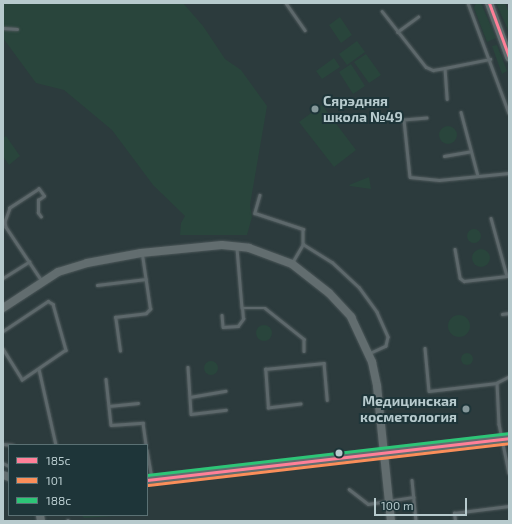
<!DOCTYPE html>
<meta charset="utf-8">
<style>
body{margin:0}
#map{position:relative;width:512px;height:524px;overflow:hidden;background:#2c3b3d;font-family:"Exo 2",sans-serif}
div>[style]{position:absolute}
.green>*{inset:0;background:#29453c}
.round{border-radius:50%}
.roads{filter:drop-shadow(0 0 1px #4c5759) drop-shadow(0 0 1px #4c5759)}
.lane>*{height:2.5px;margin:-1.25px;padding:0 1.25px;transform-origin:1.25px;border-radius:1.25px;background:#5d686b}
.secondary>*{height:8px;margin:-4px;padding:0 4px;transform-origin:4px;border-radius:4px;background:#626d6f}
.bus-1>*{height:3px;margin:-1.5px;padding:0 1.5px;transform-origin:1.5px;border-radius:1.5px;background:#ff8098}
.bus-2>*{height:3px;margin:-1.5px;padding:0 1.5px;transform-origin:1.5px;border-radius:1.5px;background:#fa8e5a}
.bus-3>*{height:3px;margin:-1.5px;padding:0 1.5px;transform-origin:1.5px;border-radius:1.5px;background:#2dc577}
.dots>*{width:11px;height:11px;translate:-50% -50%;box-sizing:border-box;border:2px solid #1e3539;border-radius:50%}
span{translate:-50% -50%;white-space:nowrap;text-align:center;line-height:1.15;-webkit-text-stroke:4px #1e3539;paint-order:stroke}
.poi-label{font-size:14px;color:#b7cacd;font-weight:700}
.left{translate:0 -50%;text-align:left}
.right{translate:-100% -50%;text-align:right}
.frame{position:absolute;inset:0;border:4px solid #b7cacd;pointer-events:none}
.legend{position:absolute;left:8px;top:444px;width:140px;height:72px;box-sizing:border-box;background:#1e3539;border:1px solid #5b7174;margin:0;padding:5px 7px;list-style:none;font-size:12px;color:#b7cacd}
.legend li{display:flex;align-items:center;gap:8px;height:20px}
.legend b{width:20px;border:1px solid #5b7174}
.scale{position:absolute;left:374px;top:498px;width:93px;height:18px;box-sizing:border-box;border:2px solid #b7cacd;border-top:0;padding-left:5px;font-size:12px;line-height:14px;white-space:nowrap;color:#b7cacd;-webkit-text-stroke:3px #1e3539;paint-order:stroke}
</style>
<div id="map">
<div class="green">
<i style="clip-path:polygon(3px 3px,183px 3px,203px 26px,225px 59px,241px 70px,267px 106px,250px 205px,252px 217px,247px 235px,180px 235px,181px 223px,185px 216px,153px 185px,112px 130px,64px 90px,36px 83px,3px 38px)"></i>
<i style="clip-path:polygon(476px 3px,481px 3px,496px 38px,487px 42px,474px 8px)"></i>
<i style="clip-path:polygon(496px 3px,505px 3px,509px 13px,509px 32px)"></i>
<i style="clip-path:polygon(340px 17px,352px 35px,341px 43px,329px 25px)"></i>
<i style="clip-path:polygon(357px 41px,365px 52px,347px 65px,339px 54px)"></i>
<i style="clip-path:polygon(497px 45px,507px 71px,502px 74px,492px 46px)"></i>
<i style="clip-path:polygon(366px 54px,381px 75px,369px 83px,354px 62px)"></i>
<i style="clip-path:polygon(334px 58px,340px 67px,322px 79px,316px 71px)"></i>
<i style="clip-path:polygon(351px 64px,365px 86px,353px 94px,339px 72px)"></i>
<i style="clip-path:polygon(322px 105px,356px 150px,334px 167px,299px 122px)"></i>
<i class="round" style="left:439px;top:126px;width:18px;height:18px"></i>
<i style="clip-path:polygon(6px 136px,20px 156px,9px 165px,3px 156px,3px 138px)"></i>
<i style="clip-path:polygon(369px 177px,371px 189px,350px 186px,349px 185px)"></i>
<i class="round" style="left:467px;top:229px;width:14px;height:14px"></i>
<i class="round" style="left:472px;top:249px;width:18px;height:18px"></i>
<i class="round" style="left:448px;top:315px;width:22px;height:22px"></i>
<i class="round" style="left:256px;top:325px;width:16px;height:16px"></i>
<i class="round" style="left:461px;top:353px;width:12px;height:12px"></i>
<i class="round" style="left:204px;top:361px;width:14px;height:14px"></i>
<i style="clip-path:polygon(81px 515px,128px 515px,84px 518px)"></i>
</div>
<div class="roads">
<div class="lane">
<i style="left:286px;top:3px;width:33px;rotate:55deg"></i>
<i style="left:468px;top:3px;width:117px;rotate:69.6deg"></i>
<i style="left:382px;top:11px;width:71px;rotate:51.8deg"></i>
<i style="left:426px;top:67px;width:8px;rotate:23deg"></i>
<i style="left:433px;top:70px;width:12px;rotate:-9deg"></i>
<i style="left:445px;top:68px;width:46px;rotate:-11.3deg"></i>
<i style="left:3px;top:28px;width:14px;rotate:4deg"></i>
<i style="left:397px;top:32px;width:26px;rotate:-36deg"></i>
<i style="left:445px;top:68px;width:31px;rotate:86deg"></i>
<i style="left:461px;top:112px;width:66px;rotate:75.1deg"></i>
<i style="left:427px;top:118px;width:23px;rotate:175deg"></i>
<i style="left:404px;top:120px;width:57px;rotate:84deg"></i>
<i style="left:410px;top:177px;width:29px;rotate:6deg"></i>
<i style="left:439px;top:180px;width:70px;rotate:-5.7deg"></i>
<i style="left:444px;top:156px;width:27px;rotate:-10deg"></i>
<i style="left:260px;top:195px;width:19px;rotate:106deg"></i>
<i style="left:255px;top:213px;width:51px;rotate:18.4deg"></i>
<i style="left:303px;top:229px;width:15px;rotate:90deg"></i>
<i style="left:41px;top:217px;width:5px;rotate:-127deg"></i>
<i style="left:38px;top:213px;width:13px;rotate:-90deg"></i>
<i style="left:38px;top:200px;width:7px;rotate:-34deg"></i>
<i style="left:44px;top:196px;width:9px;rotate:-126deg"></i>
<i style="left:39px;top:189px;width:35px;rotate:147deg"></i>
<i style="left:10px;top:208px;width:15px;rotate:110deg"></i>
<i style="left:5px;top:222px;width:5px;rotate:79deg"></i>
<i style="left:6px;top:227px;width:65px;rotate:56.3deg"></i>
<i style="left:491px;top:218px;width:60px;rotate:74.6deg"></i>
<i style="left:507px;top:276px;width:2px"></i>
<i style="left:237px;top:248px;width:60px;rotate:85.2deg"></i>
<i style="left:242px;top:308px;width:23px"></i>
<i style="left:265px;top:308px;width:50px;rotate:38.5deg"></i>
<i style="left:304px;top:339px;width:12px;rotate:90deg"></i>
<i style="left:455px;top:249px;width:29px;rotate:80deg"></i>
<i style="left:460px;top:278px;width:5px;rotate:37deg"></i>
<i style="left:464px;top:281px;width:43px;rotate:-6.6deg"></i>
<i style="left:292px;top:263px;width:22px;rotate:-60deg"></i>
<i style="left:303px;top:244px;width:34px;rotate:32deg"></i>
<i style="left:332px;top:262px;width:37px;rotate:43deg"></i>
<i style="left:359px;top:287px;width:31px;rotate:54deg"></i>
<i style="left:377px;top:312px;width:27px;rotate:66deg"></i>
<i style="left:388px;top:337px;width:9px;rotate:103deg"></i>
<i style="left:386px;top:346px;width:19px;rotate:155deg"></i>
<i style="left:3px;top:278px;width:31px;rotate:-32deg"></i>
<i style="left:97px;top:285px;width:49px;rotate:-7deg"></i>
<i style="left:502px;top:314px;width:7px;rotate:-8deg"></i>
<i style="left:222px;top:315px;width:12px;rotate:85deg"></i>
<i style="left:223px;top:327px;width:15px;rotate:-4deg"></i>
<i style="left:238px;top:326px;width:9px;rotate:-54deg"></i>
<i style="left:243px;top:319px;width:11px;rotate:-95deg"></i>
<i style="left:3px;top:331px;width:54px;rotate:-33.7deg"></i>
<i style="left:48px;top:301px;width:6px;rotate:31deg"></i>
<i style="left:53px;top:304px;width:48px;rotate:74.2deg"></i>
<i style="left:66px;top:350px;width:53px;rotate:145.7deg"></i>
<i style="left:22px;top:380px;width:36px;rotate:-122deg"></i>
<i style="left:425px;top:348px;width:43px;rotate:84.7deg"></i>
<i style="left:429px;top:391px;width:68px;rotate:-6.7deg"></i>
<i style="left:120px;top:351px;width:34px;rotate:-98deg"></i>
<i style="left:115px;top:317px;width:31px;rotate:-7deg"></i>
<i style="left:146px;top:313px;width:6px;rotate:-45deg"></i>
<i style="left:150px;top:309px;width:55px;rotate:-98.4deg"></i>
<i style="left:188px;top:367px;width:47px;rotate:86.3deg"></i>
<i style="left:191px;top:414px;width:35px;rotate:-7deg"></i>
<i style="left:39px;top:369px;width:78px;rotate:77.4deg"></i>
<i style="left:509px;top:377px;width:13px;rotate:153deg"></i>
<i style="left:497px;top:383px;width:41px;rotate:87.2deg"></i>
<i style="left:499px;top:424px;width:50px;rotate:78.5deg"></i>
<i style="left:106px;top:379px;width:46px;rotate:83.8deg"></i>
<i style="left:111px;top:425px;width:32px;rotate:-4deg"></i>
<i style="left:143px;top:423px;width:22px;rotate:82deg"></i>
<i style="left:190px;top:397px;width:36px;rotate:-10deg"></i>
<i style="left:301px;top:404px;width:33px;rotate:173deg"></i>
<i style="left:268px;top:408px;width:39px;rotate:-94deg"></i>
<i style="left:265px;top:369px;width:59px;rotate:-5.8deg"></i>
<i style="left:324px;top:363px;width:37px;rotate:85deg"></i>
<i style="left:109px;top:406px;width:29px;rotate:-6deg"></i>
<i style="left:3px;top:444px;width:10px;rotate:6deg"></i>
<i style="left:147px;top:450px;width:27px;rotate:80deg"></i>
<i style="left:3px;top:463px;width:7px;rotate:27deg"></i>
<i style="left:412px;top:480px;width:41px;rotate:84.4deg"></i>
<i style="left:349px;top:489px;width:24px;rotate:38deg"></i>
<i style="left:368px;top:504px;width:46px;rotate:-8.8deg"></i>
<i style="left:68px;top:520px;width:1px;rotate:90deg"></i>
<i style="left:455px;top:521px;width:8px;rotate:-97deg"></i>
<i style="left:454px;top:513px;width:55px;rotate:-7.3deg"></i>
</div>
<div class="secondary">
<i style="left:489px;top:3px;width:58px;rotate:69.7deg"></i>
<i style="left:3px;top:308px;width:66px;rotate:-33.2deg"></i>
<i style="left:58px;top:272px;width:30px;rotate:-17deg"></i>
<i style="left:87px;top:263px;width:55px;rotate:-10.5deg"></i>
<i style="left:141px;top:253px;width:81px;rotate:-5.6deg"></i>
<i style="left:222px;top:245px;width:27px;rotate:6deg"></i>
<i style="left:249px;top:248px;width:46px;rotate:20.4deg"></i>
<i style="left:292px;top:264px;width:47px;rotate:38.1deg"></i>
<i style="left:329px;top:293px;width:33px;rotate:47deg"></i>
<i style="left:351px;top:317px;width:50px;rotate:65deg"></i>
<i style="left:372px;top:362px;width:25px;rotate:78deg"></i>
<i style="left:377px;top:386px;width:136px;rotate:84.1deg"></i>
<i style="left:3px;top:475px;width:6px;rotate:18deg"></i>
<i style="left:147px;top:480px;width:364px;rotate:-6.6deg"></i>
<i style="left:40px;top:515px;width:6px;rotate:81deg"></i>
</div>
</div>
<div class="bus-1">
<i style="left:489px;top:3px;width:58px;rotate:69.7deg"></i>
<i style="left:147px;top:480px;width:364px;rotate:-6.6deg"></i>
</div>
<div class="bus-2">
<i style="left:148px;top:485px;width:363px;rotate:-6.6deg"></i>
</div>
<div class="bus-3">
<i style="left:147px;top:475px;width:363px;rotate:-6.6deg"></i>
</div>
<div class="dots">
<i style="left:315px;top:109px;background:#86989b"></i>
<i style="left:466px;top:409px;background:#86989b"></i>
<i style="left:339px;top:453px;background:#b7cacd"></i>
</div>
<div class="poi-label">
<span class="left" style="left:323px;top:109px">Сярэдняя<br>школа №49</span>
<span class="right" style="left:457px;top:409px">Медицинская<br>косметология</span>
</div>
<div class="frame"></div>
<ul class="legend">
<li><b style="height:5px;background:#ff8098"></b>185с</li>
<li><b style="height:5px;background:#fa8e5a"></b>101</li>
<li><b style="height:5px;background:#2dc577"></b>188с</li>
</ul>
<div class="scale">100 m</div>
</div>
